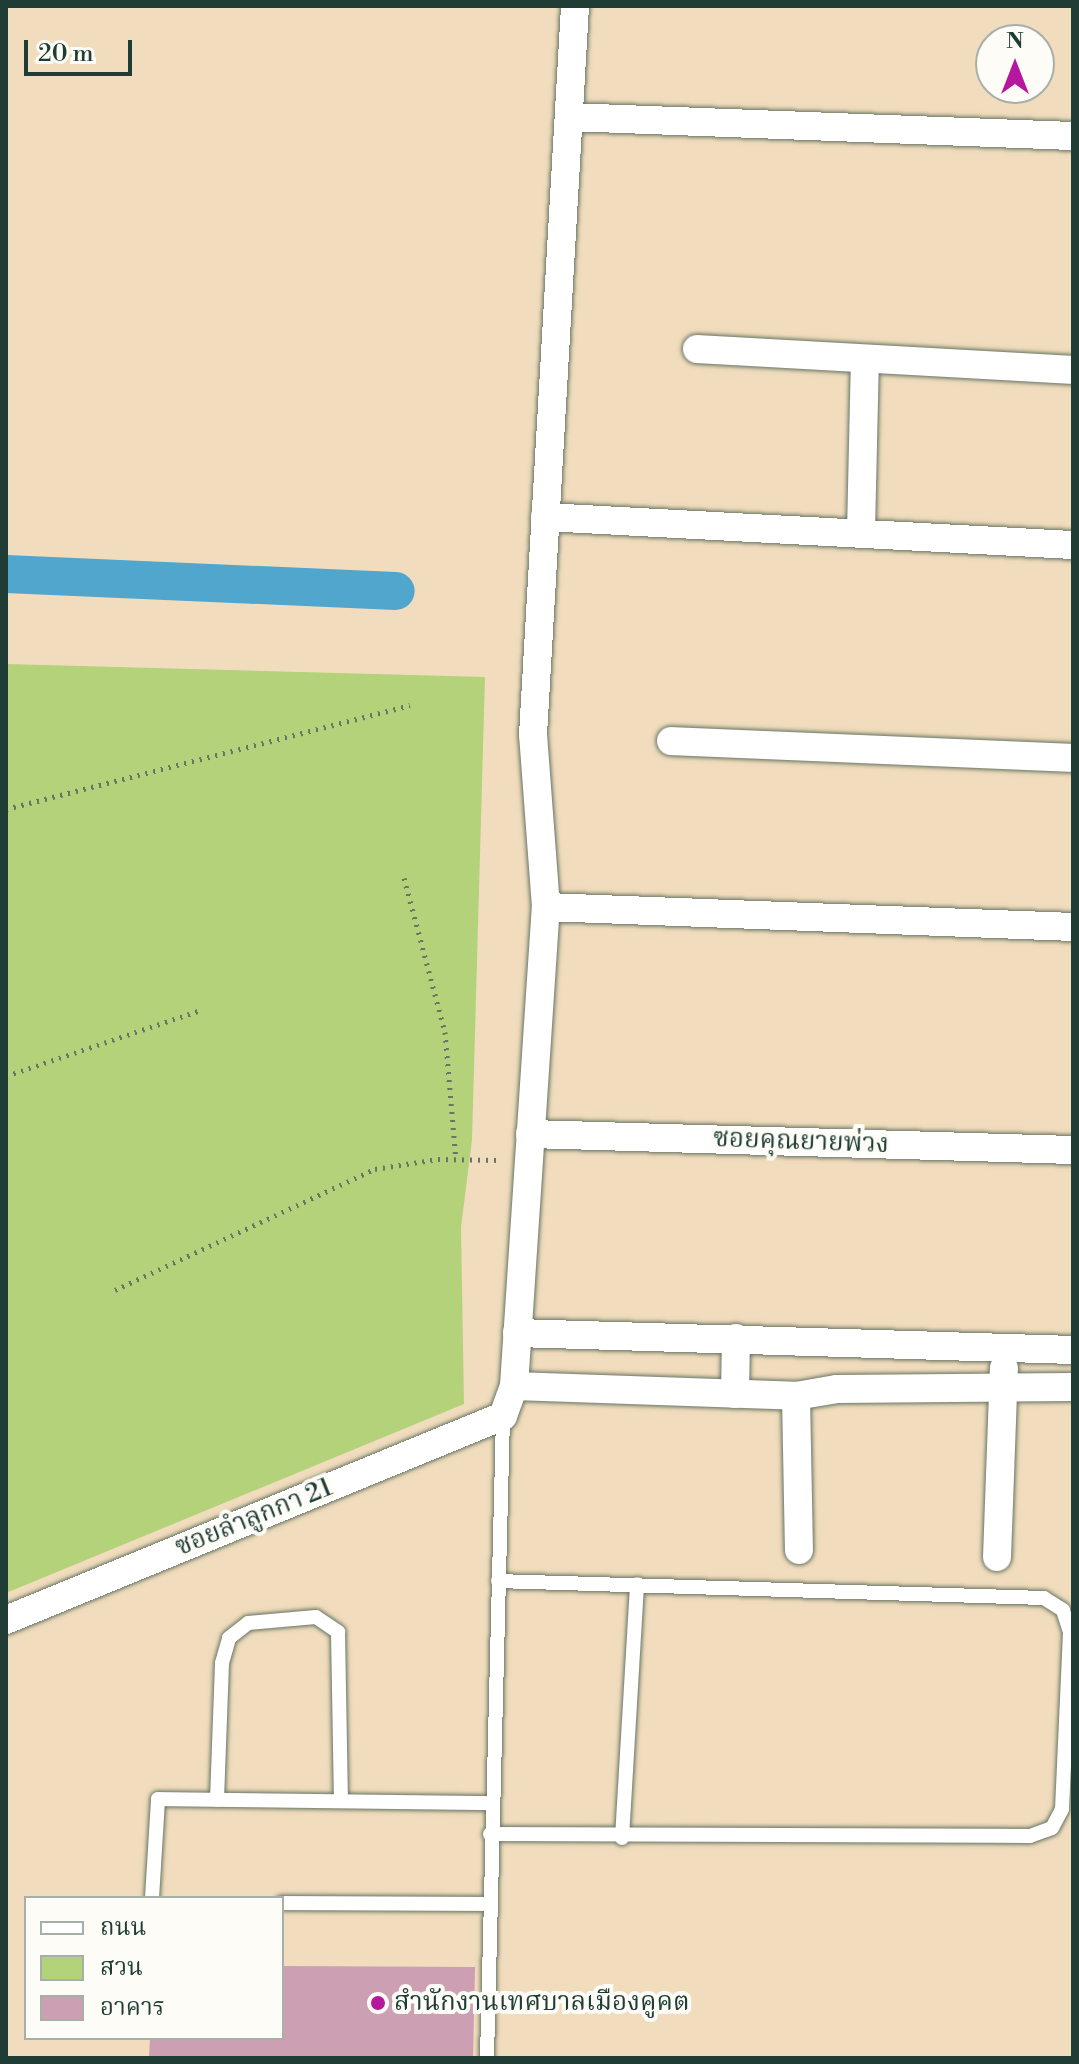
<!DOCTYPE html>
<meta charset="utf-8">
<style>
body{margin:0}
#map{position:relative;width:1079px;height:2064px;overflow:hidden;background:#f1ddbd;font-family:"Libre Bodoni","Noto Serif Thai",serif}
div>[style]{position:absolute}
.green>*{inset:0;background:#b3d27a}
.canal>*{height:38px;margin:-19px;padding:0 19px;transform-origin:19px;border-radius:19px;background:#50a6cc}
.building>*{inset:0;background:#cd9fb2}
.path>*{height:5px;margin-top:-2.5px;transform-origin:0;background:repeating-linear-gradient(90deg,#687564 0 2px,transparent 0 8px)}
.roads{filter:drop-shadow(0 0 2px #687564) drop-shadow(0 0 2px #687564)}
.service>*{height:14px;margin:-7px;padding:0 7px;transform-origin:7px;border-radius:7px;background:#fff}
.minor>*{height:28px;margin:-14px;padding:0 14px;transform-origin:14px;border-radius:14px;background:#fff}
.dots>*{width:22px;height:22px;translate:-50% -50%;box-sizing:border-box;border:4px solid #fdfcf7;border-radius:50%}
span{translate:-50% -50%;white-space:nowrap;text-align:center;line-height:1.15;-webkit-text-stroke:8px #fdfcf7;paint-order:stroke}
.street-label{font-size:26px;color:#1f3d34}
.poi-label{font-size:26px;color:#1f3d34}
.left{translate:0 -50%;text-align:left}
.frame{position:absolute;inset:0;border:8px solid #1f3d34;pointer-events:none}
.legend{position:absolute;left:24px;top:1896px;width:260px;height:144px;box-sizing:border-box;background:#fdfcf7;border:2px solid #a4b0a9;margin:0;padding:10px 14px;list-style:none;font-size:24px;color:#1f3d34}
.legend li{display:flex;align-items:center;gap:16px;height:40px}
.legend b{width:40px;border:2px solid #a4b0a9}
.north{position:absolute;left:975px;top:24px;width:80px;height:80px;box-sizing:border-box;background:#fdfcf7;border:2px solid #a4b0a9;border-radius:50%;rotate:0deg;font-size:22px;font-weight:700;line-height:32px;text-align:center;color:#1f3d34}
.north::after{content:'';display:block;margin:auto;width:28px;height:36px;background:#b5179e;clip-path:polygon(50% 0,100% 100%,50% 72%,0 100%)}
.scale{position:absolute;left:24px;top:40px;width:108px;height:36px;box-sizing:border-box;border:4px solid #1f3d34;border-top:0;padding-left:10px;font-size:24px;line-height:28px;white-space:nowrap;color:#1f3d34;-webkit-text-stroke:6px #fdfcf7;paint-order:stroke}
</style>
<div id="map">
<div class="green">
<i style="clip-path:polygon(6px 664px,485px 677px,472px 1140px,461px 1227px,464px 1404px,6px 1593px)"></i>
</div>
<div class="canal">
<i style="left:6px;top:574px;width:390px;rotate:2.5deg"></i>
</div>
<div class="building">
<i style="clip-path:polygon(282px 1966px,475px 1967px,473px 2058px,149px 2058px,150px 2038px,282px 2038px)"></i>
</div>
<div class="path">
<i style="left:6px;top:809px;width:417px;rotate:-14.4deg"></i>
<i style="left:404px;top:878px;width:159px;rotate:75.1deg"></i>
<i style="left:445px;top:1032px;width:128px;rotate:85.1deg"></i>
<i style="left:6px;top:1076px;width:203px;rotate:-18.7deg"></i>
<i style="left:115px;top:1290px;width:287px;rotate:-25deg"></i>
<i style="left:375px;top:1169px;width:64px;rotate:-9deg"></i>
<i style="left:438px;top:1159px;width:61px;rotate:0.9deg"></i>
</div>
<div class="roads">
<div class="service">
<i style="left:217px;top:1800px;width:137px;rotate:-87.9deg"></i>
<i style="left:222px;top:1663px;width:26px;rotate:-74deg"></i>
<i style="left:229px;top:1638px;width:24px;rotate:-38deg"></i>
<i style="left:248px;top:1623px;width:68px;rotate:-5deg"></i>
<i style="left:316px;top:1617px;width:27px;rotate:34deg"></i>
<i style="left:338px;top:1632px;width:169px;rotate:89deg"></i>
<i style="left:490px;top:1834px;width:540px;rotate:0.21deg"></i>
<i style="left:1030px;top:1836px;width:23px;rotate:-20deg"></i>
<i style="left:1052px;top:1828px;width:21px;rotate:-62deg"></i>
<i style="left:1062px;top:1809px;width:177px;rotate:-87.4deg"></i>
<i style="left:1070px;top:1632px;width:23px;rotate:-108deg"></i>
<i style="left:1063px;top:1610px;width:22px;rotate:-148deg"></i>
<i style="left:1044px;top:1598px;width:546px;rotate:-178.22deg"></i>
<i style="left:622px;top:1838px;width:254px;rotate:-86.6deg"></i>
<i style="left:152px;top:1898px;width:99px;rotate:-86.5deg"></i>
<i style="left:158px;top:1799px;width:334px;rotate:0.7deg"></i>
<i style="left:282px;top:1903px;width:207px;rotate:0.3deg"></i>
<i style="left:487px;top:2058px;width:642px;rotate:-88.57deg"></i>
</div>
<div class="minor">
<i style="left:569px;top:117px;width:504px;rotate:2.16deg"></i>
<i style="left:697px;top:349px;width:377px;rotate:3.2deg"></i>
<i style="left:545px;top:517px;width:529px;rotate:3.04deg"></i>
<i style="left:861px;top:532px;width:170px;rotate:-88.7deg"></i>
<i style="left:671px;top:741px;width:402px;rotate:2.4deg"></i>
<i style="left:546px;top:907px;width:527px;rotate:2.17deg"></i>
<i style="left:530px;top:1134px;width:543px;rotate:1.69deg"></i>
<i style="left:517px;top:1333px;width:556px;rotate:1.75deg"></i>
<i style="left:514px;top:1386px;width:282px;rotate:2deg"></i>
<i style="left:796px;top:1396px;width:42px;rotate:-9.7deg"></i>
<i style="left:837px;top:1389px;width:236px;rotate:-0.5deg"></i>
<i style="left:735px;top:1394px;width:56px;rotate:-89deg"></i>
<i style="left:796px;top:1396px;width:154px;rotate:88.9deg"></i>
<i style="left:997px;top:1557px;width:189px;rotate:-87.9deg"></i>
<i style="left:6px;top:1620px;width:537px;rotate:-22.32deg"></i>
<i style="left:503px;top:1416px;width:32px;rotate:-70deg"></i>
<i style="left:514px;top:1386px;width:480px;rotate:-86.2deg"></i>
<i style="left:546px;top:907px;width:172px;rotate:-94.3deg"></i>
<i style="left:533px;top:735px;width:730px;rotate:-86.7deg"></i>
</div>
</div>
<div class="dots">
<i style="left:378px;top:2003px;background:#b5179e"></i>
</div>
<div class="street-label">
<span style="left:801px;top:1142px;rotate:2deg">ซอยคุณยายพ่วง</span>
<span style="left:254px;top:1518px;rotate:-22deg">ซอยลำลูกกา 21</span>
</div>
<div class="poi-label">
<span class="left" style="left:394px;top:2003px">สำนักงานเทศบาลเมืองคูคต</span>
</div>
<div class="frame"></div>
<ul class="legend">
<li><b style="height:10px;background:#fff"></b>ถนน</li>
<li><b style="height:22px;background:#b3d27a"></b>สวน</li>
<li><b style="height:22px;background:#cd9fb2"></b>อาคาร</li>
</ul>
<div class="north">N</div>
<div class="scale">20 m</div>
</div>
